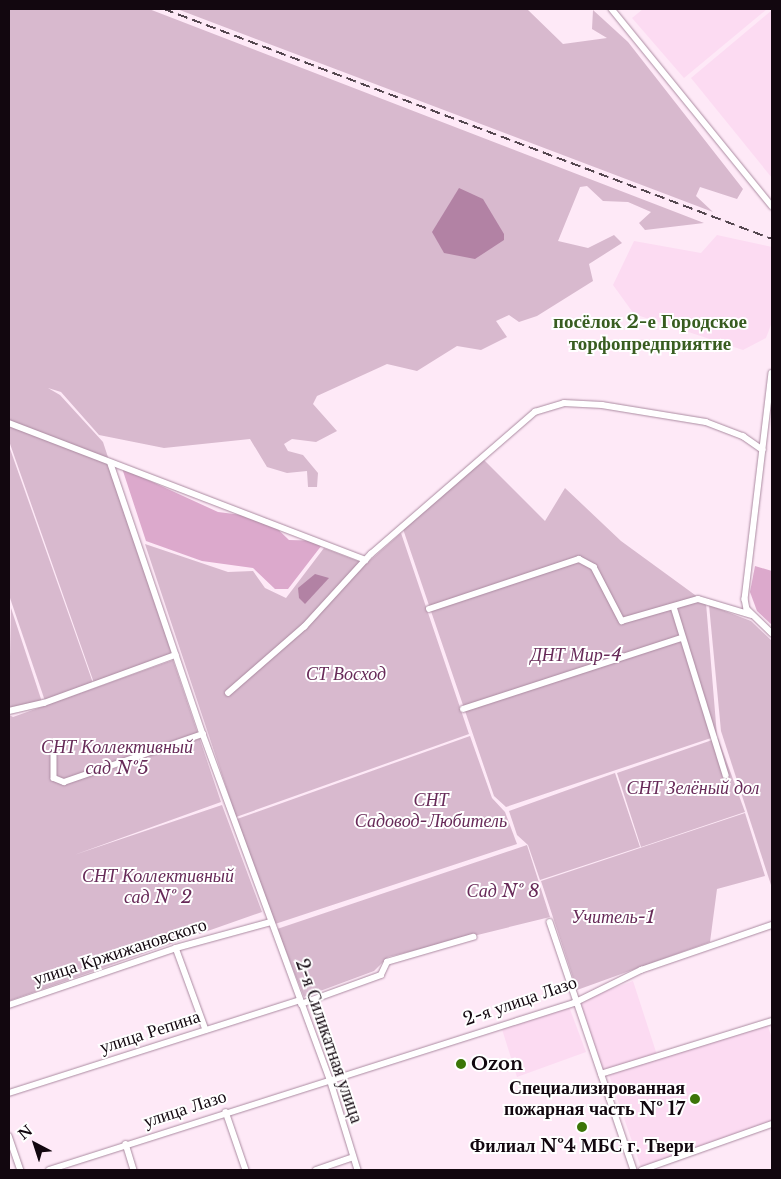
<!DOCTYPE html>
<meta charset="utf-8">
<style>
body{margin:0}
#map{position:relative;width:781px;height:1179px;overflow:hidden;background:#fee9f7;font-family:"Libre Baskerville",serif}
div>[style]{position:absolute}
.built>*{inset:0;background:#fcdbf2}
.green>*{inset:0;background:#d8b9ce}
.forest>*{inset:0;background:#dca9cc}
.water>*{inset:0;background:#b282a4}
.roads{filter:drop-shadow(0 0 1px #ab8ba1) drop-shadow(0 0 1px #ab8ba1)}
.street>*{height:5.5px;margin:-2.75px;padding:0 2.75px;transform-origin:2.75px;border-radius:2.75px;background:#fff}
.rail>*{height:2px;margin-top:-1px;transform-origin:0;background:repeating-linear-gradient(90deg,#564851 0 10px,transparent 0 15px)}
.dots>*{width:14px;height:14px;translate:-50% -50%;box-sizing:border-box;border:2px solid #fff;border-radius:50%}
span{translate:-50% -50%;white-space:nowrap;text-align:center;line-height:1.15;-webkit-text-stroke:4px #fff;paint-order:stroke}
.park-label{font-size:18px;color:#672a58;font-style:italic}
.street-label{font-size:18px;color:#12070f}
.poi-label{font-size:18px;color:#12070f;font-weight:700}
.left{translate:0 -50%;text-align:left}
.right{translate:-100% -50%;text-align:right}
.neighbourhood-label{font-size:19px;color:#385d20;font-weight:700}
.frame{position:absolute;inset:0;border:10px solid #12070f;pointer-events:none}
.north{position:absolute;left:10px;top:1119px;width:50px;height:50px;-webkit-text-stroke:4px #fff;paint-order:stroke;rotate:320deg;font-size:14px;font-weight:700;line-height:20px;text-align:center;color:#12070f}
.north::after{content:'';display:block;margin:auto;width:18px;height:22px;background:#12070f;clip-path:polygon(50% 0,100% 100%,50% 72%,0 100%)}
</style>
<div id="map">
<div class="built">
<i style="clip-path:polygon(643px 9px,767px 9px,684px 78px,632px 18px)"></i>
<i style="clip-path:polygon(772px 10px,772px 178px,691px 78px)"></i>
<i style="clip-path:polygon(717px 235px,772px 247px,772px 322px,766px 338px,743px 350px,634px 314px,613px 285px,634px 241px,701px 253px)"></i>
<i style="clip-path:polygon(633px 981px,657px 1055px,602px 1073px,580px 1001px)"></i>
<i style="clip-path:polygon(568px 1004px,586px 1052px,517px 1077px,501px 1026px)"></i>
<i style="clip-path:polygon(767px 1024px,772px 1038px,772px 1123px,641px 1167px,609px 1075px)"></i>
</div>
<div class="green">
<i style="clip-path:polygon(9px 9px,149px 9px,704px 223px,645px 230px,639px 223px,651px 212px,628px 202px,603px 201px,587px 186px,580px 187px,558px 241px,588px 248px,614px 235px,622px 243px,589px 264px,593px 281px,537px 316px,519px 322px,509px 315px,496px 321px,507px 337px,481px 350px,457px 346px,417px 371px,387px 364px,317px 396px,313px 404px,337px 431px,316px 442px,292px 439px,284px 444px,288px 451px,303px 455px,318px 473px,317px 487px,308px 487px,307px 471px,287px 473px,267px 467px,250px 439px,164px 448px,99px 435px,61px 392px,48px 388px,60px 395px,103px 442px,172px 653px,94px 683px,9px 441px)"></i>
<i style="clip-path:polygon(177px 9px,527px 9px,563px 44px,607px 38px,592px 29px,593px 10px,628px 42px,743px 189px,737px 199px,700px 187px,696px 196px,713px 212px)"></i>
<i style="clip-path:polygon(9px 446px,93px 683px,45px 701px,9px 595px)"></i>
<i style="clip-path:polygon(484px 460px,545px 521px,565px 488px,621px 541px,706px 603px,717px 736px,506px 807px,494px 796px,403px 529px)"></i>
<i style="clip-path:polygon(401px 533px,469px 734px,236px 817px,145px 544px,228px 572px,253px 571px,265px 588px,286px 598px,324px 548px,366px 564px)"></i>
<i style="clip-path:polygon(709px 605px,751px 621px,772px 641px,772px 888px,721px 731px)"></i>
<i style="clip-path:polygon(11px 608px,42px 702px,15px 710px,9px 707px)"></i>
<i style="clip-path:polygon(173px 660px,221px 802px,74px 855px,222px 805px,262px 912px,9px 1001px,9px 715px,13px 717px)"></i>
<i style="clip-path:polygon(470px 736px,492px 798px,505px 812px,517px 844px,272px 925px,237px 819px)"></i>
<i style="clip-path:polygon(718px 738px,745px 812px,641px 847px,617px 773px)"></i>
<i style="clip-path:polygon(615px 773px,640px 847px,540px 880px,528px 845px,517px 835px,509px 811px)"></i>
<i style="clip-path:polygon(745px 813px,765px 876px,717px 889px,710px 942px,577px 990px,541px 881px)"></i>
<i style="clip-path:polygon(527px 845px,550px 917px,388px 957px,374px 971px,304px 997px,277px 929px)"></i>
</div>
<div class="forest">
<i style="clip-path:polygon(122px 468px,218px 512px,266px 518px,289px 540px,325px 541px,288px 589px,275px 589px,253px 568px,202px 561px,146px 541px)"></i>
<i style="clip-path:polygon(755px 566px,772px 571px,772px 625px,757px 611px,750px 592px)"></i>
</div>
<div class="water">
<i style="clip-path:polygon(459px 188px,483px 199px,504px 234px,504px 240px,475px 259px,444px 253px,432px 232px)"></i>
<i style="clip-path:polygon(315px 574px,329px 578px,305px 604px,299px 598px,298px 588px)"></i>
</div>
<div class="roads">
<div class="street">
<i style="left:612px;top:9px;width:254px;rotate:50.9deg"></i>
<i style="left:772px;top:373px;width:228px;rotate:96.8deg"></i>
<i style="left:745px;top:599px;width:10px;rotate:79deg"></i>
<i style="left:747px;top:609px;width:35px;rotate:44deg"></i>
<i style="left:9px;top:423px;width:382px;rotate:21deg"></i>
<i style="left:111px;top:464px;width:285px;rotate:71.2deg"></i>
<i style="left:203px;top:734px;width:368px;rotate:69.8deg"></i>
<i style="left:330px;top:1079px;width:95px;rotate:72.9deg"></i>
<i style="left:674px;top:607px;width:176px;rotate:72.8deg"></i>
<i style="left:429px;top:609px;width:158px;rotate:-18.4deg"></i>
<i style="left:579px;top:559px;width:17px;rotate:28deg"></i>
<i style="left:594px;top:567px;width:61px;rotate:62.6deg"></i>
<i style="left:622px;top:621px;width:79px;rotate:-16.1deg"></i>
<i style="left:698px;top:599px;width:56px;rotate:16.5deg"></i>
<i style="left:228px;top:693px;width:101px;rotate:-41deg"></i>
<i style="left:304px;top:627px;width:99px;rotate:-47.5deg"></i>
<i style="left:371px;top:554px;width:217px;rotate:-40.9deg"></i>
<i style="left:535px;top:412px;width:30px;rotate:-17deg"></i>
<i style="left:564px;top:403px;width:38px;rotate:3deg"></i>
<i style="left:602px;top:405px;width:105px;rotate:9.3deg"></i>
<i style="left:706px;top:422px;width:40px;rotate:21deg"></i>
<i style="left:743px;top:436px;width:24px;rotate:35deg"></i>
<i style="left:463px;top:709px;width:230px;rotate:-18deg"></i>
<i style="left:9px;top:711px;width:36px;rotate:-13deg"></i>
<i style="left:44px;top:703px;width:140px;rotate:-20.1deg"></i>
<i style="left:54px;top:752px;width:26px;rotate:90deg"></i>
<i style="left:54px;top:778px;width:11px;rotate:22deg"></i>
<i style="left:64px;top:782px;width:147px;rotate:-19.1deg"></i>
<i style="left:550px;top:922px;width:262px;rotate:71.3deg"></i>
<i style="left:176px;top:948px;width:87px;rotate:69.9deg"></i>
<i style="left:301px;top:1004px;width:85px;rotate:-19.9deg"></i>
<i style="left:381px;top:975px;width:14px;rotate:-65deg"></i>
<i style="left:387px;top:962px;width:90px;rotate:-16.2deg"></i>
<i style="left:9px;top:1005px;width:176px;rotate:-18.8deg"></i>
<i style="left:176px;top:948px;width:98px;rotate:-15.3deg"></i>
<i style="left:601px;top:1074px;width:179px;rotate:-17.2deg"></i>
<i style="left:9px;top:1093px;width:305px;rotate:-17.7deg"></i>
<i style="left:226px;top:1112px;width:61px;rotate:71deg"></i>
<i style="left:9px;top:1136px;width:36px;rotate:71deg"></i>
<i style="left:126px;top:1144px;width:27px;rotate:73deg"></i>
<i style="left:49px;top:1170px;width:551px;rotate:-17.65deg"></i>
<i style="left:574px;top:1003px;width:75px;rotate:-26.2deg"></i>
<i style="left:641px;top:970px;width:139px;rotate:-19deg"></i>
<i style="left:316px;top:1170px;width:39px;rotate:-19deg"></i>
<i style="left:642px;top:1170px;width:138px;rotate:-19.5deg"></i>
</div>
</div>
<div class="rail">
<i style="left:164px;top:9px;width:650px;rotate:20.72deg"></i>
</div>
<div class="dots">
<i style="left:461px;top:1064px;background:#3c7508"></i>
<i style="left:695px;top:1099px;background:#3c7508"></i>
<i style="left:582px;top:1127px;background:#3c7508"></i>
</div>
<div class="park-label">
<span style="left:576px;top:655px">ДНТ Мир-4</span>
<span style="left:346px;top:674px">СТ Восход</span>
<span style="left:117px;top:758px">СНТ Коллективный<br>сад №5</span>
<span style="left:693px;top:788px">СНТ Зелёный дол</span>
<span style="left:431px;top:811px">СНТ<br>Садовод-Любитель</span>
<span style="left:158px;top:887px">СНТ Коллективный<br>сад № 2</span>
<span style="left:503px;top:891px">Сад № 8</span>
<span style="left:613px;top:917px">Учитель-1</span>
</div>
<div class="street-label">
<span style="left:120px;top:952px;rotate:-18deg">улица Кржижановского</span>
<span style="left:520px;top:1001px;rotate:-19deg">2-я улица Лазо</span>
<span style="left:150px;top:1032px;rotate:-18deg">улица Репина</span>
<span style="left:329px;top:1041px;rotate:71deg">2-я Силикатная улица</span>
<span style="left:185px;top:1109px;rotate:-18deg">улица Лазо</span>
</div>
<div class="poi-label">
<span class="left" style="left:471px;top:1064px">Ozon</span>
<span class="right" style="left:685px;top:1099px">Специализированная<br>пожарная часть № 17</span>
<span style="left:582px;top:1146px">Филиал №4 МБС г. Твери</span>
</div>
<div class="neighbourhood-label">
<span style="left:650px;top:333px">посёлок 2-е Городское<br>торфопредприятие</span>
</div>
<div class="frame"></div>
<div class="north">N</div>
</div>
